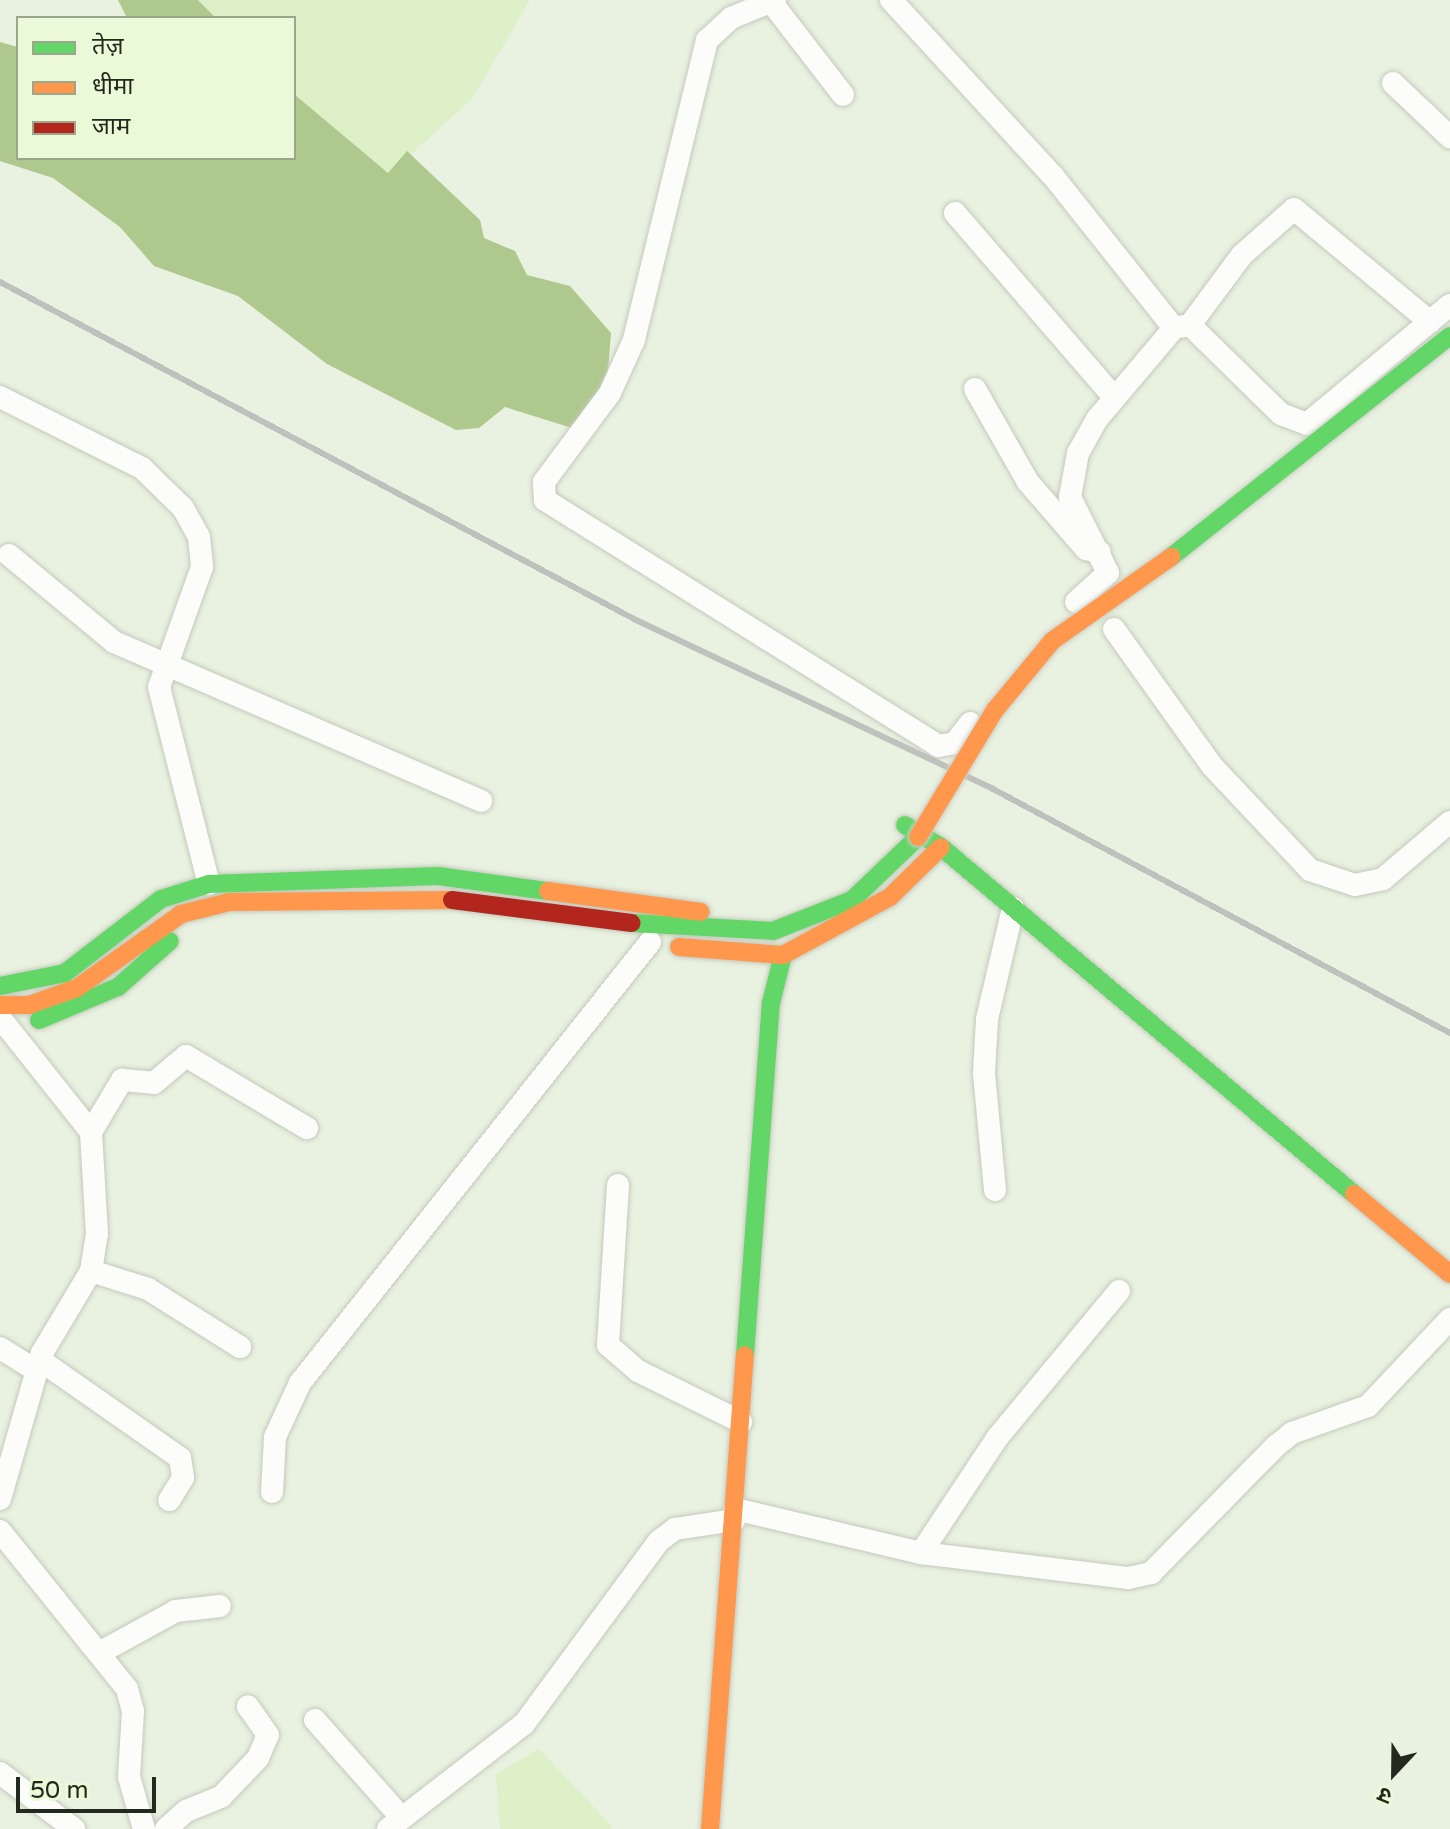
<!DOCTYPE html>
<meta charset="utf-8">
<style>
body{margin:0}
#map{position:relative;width:1450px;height:1829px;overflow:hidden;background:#e9f1e0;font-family:"Varela Round","Noto Sans Devanagari",sans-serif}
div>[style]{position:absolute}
.green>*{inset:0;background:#def0c8}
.water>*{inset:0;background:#afc88d}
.roads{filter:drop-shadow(0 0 2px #c4cabc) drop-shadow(0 0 2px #c4cabc)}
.street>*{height:22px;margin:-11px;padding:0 11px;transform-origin:11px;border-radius:11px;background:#fcfdfa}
.fast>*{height:18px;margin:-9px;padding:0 9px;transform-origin:9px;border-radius:9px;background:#63d668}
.slow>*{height:18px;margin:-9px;padding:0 9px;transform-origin:9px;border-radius:9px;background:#ff974d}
.jam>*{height:18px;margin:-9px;padding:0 9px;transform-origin:9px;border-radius:9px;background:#b3261e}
.rail>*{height:6px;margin:-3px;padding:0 3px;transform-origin:3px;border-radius:3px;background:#bec1bc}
.bridges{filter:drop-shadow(0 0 2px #cbcfc7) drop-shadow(0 0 2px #cbcfc7)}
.fast-bridge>*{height:18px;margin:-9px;padding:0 9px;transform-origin:9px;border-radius:9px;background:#63d668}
.slow-bridge>*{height:18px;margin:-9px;padding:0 9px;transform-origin:9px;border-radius:9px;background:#ff974d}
span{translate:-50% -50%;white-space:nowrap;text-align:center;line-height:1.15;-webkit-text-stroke:6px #eaf9d8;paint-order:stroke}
.legend{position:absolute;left:16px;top:16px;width:280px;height:144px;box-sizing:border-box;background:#eaf9d8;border:2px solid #9ba68d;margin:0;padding:10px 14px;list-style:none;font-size:24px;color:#24291d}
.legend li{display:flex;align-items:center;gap:16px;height:40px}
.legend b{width:40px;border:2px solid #9ba68d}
.north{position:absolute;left:1354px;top:1733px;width:80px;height:80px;-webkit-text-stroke:6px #eaf9d8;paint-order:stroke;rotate:202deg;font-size:22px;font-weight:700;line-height:32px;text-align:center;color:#24291d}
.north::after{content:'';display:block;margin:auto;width:28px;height:36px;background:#24291d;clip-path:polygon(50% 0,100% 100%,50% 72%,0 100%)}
.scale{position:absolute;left:16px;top:1777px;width:140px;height:36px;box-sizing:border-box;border:4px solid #24291d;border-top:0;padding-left:10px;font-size:24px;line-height:28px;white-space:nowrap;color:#24291d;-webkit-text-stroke:6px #eaf9d8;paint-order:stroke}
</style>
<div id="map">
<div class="green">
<i style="clip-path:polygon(198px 0,530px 0,472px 99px,389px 174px,294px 94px,294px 18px,216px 18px)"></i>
<i style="clip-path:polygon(539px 1749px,611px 1825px,611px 1829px,500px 1829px,496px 1774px)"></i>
</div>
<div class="water">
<i style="clip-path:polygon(118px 0,198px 0,216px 18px,127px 18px)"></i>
<i style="clip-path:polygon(0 42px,18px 47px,18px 158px,294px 158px,294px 94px,388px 173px,407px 151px,480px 220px,484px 238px,515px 251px,527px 275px,570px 286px,611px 333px,607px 383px,572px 428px,505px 407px,479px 428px,456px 430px,327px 364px,238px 296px,154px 266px,120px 227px,53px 178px,0 161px)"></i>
</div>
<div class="roads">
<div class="street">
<i style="left:775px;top:0;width:48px;rotate:157.8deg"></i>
<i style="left:731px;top:18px;width:33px;rotate:137deg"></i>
<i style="left:707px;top:40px;width:309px;rotate:103.7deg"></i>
<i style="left:634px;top:340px;width:58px;rotate:114.4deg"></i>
<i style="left:610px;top:393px;width:111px;rotate:126.6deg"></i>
<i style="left:544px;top:482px;width:18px;rotate:87deg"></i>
<i style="left:545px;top:500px;width:464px;rotate:32deg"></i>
<i style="left:938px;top:746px;width:17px;rotate:-10deg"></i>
<i style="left:955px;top:743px;width:25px;rotate:-53deg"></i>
<i style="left:891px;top:0;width:239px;rotate:47.4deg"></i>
<i style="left:1053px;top:176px;width:194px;rotate:51.5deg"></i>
<i style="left:1174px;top:328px;width:119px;rotate:130.2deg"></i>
<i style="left:1097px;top:419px;width:39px;rotate:119deg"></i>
<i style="left:1078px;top:453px;width:45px;rotate:100.3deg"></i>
<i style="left:1070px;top:497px;width:85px;rotate:63.4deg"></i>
<i style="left:1108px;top:573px;width:43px;rotate:137.8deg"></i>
<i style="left:772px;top:3px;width:116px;rotate:52.3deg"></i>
<i style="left:1393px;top:83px;width:79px;rotate:43.5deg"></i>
<i style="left:955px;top:213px;width:243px;rotate:49.2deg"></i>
<i style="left:1190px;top:325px;width:87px;rotate:-53.4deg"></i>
<i style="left:1242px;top:255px;width:69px;rotate:-41.5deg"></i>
<i style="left:1294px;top:209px;width:177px;rotate:39.7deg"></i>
<i style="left:1174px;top:328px;width:16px;rotate:-11deg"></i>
<i style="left:1190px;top:325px;width:127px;rotate:44.4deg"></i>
<i style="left:1281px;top:414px;width:28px;rotate:21deg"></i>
<i style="left:1307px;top:424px;width:186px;rotate:-39.8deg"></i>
<i style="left:975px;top:389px;width:107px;rotate:60.3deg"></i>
<i style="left:1028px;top:482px;width:89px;rotate:49.1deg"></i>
<i style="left:1086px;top:549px;width:14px;rotate:12deg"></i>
<i style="left:0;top:397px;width:159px;rotate:26.6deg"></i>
<i style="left:142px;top:468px;width:57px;rotate:44.3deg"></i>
<i style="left:183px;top:508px;width:33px;rotate:61deg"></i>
<i style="left:199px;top:537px;width:30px;rotate:84deg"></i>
<i style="left:202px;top:567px;width:127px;rotate:109.7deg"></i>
<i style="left:159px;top:687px;width:203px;rotate:75.8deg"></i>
<i style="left:9px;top:555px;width:136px;rotate:39.6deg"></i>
<i style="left:114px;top:642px;width:400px;rotate:23.4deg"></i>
<i style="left:1114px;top:629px;width:168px;rotate:54.4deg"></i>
<i style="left:1212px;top:766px;width:143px;rotate:46.7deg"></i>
<i style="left:1310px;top:870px;width:47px;rotate:18.4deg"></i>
<i style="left:1355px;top:885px;width:29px;rotate:-12deg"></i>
<i style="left:1383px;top:879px;width:88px;rotate:-40.4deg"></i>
<i style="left:91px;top:1132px;width:61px;rotate:-59.2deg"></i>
<i style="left:122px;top:1080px;width:32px;rotate:5deg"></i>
<i style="left:154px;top:1083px;width:42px;rotate:-40.2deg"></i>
<i style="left:186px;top:1056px;width:141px;rotate:30.8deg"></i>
<i style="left:618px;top:1185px;width:160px;rotate:93.6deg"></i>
<i style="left:608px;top:1345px;width:40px;rotate:41deg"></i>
<i style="left:638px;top:1371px;width:115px;rotate:26.3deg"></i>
<i style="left:995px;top:1190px;width:118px;rotate:-95.4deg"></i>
<i style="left:984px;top:1073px;width:54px;rotate:-86.8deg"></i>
<i style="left:987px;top:1019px;width:114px;rotate:-76.8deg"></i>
<i style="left:91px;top:1271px;width:60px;rotate:17.5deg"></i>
<i style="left:148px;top:1289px;width:109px;rotate:32.2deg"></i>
<i style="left:0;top:1348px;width:44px;rotate:31.9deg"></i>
<i style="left:40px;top:1360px;width:171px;rotate:35deg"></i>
<i style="left:180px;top:1458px;width:20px;rotate:81deg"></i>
<i style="left:183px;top:1478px;width:26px;rotate:122deg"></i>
<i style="left:272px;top:1492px;width:55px;rotate:-86.9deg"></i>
<i style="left:275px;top:1437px;width:60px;rotate:-65.2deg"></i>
<i style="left:300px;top:1383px;width:563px;rotate:-51.56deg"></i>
<i style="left:0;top:1499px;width:152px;rotate:-74deg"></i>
<i style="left:42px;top:1353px;width:96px;rotate:-59.1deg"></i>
<i style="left:91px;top:1271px;width:37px;rotate:-81deg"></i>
<i style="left:97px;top:1234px;width:102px;rotate:-93.4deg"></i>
<i style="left:91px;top:1132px;width:138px;rotate:-128.5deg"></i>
<i style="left:735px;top:1509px;width:191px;rotate:13.3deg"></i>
<i style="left:921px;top:1553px;width:209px;rotate:6.9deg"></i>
<i style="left:1128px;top:1578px;width:24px;rotate:-12deg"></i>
<i style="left:1151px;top:1573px;width:178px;rotate:-45.5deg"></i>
<i style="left:1276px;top:1446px;width:21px;rotate:-39deg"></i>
<i style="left:1292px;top:1433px;width:81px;rotate:-19.6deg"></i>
<i style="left:1368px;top:1406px;width:120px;rotate:-46.7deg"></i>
<i style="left:0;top:1531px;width:203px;rotate:51.2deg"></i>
<i style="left:127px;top:1689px;width:23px;rotate:75deg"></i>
<i style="left:133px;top:1711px;width:66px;rotate:93.5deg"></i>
<i style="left:129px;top:1777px;width:54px;rotate:73.9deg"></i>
<i style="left:921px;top:1553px;width:138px;rotate:-56.5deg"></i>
<i style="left:997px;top:1438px;width:191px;rotate:-50.3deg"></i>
<i style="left:101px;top:1652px;width:85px;rotate:-28.7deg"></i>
<i style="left:176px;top:1611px;width:44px;rotate:-6.5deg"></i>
<i style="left:315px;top:1720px;width:128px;rotate:48.5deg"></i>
<i style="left:0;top:1773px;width:93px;rotate:37.1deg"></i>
<i style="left:166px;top:1829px;width:27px;rotate:-42deg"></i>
<i style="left:186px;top:1811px;width:38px;rotate:-22deg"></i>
<i style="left:221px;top:1797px;width:54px;rotate:-46.5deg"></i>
<i style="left:258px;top:1758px;width:25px;rotate:-67deg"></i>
<i style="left:268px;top:1735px;width:35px;rotate:-125deg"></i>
<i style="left:388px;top:1829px;width:172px;rotate:-37.7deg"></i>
<i style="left:524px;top:1724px;width:227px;rotate:-53.6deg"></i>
<i style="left:659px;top:1541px;width:20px;rotate:-37deg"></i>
<i style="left:675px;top:1529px;width:60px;rotate:-8.7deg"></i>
</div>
<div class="fast">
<i style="left:905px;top:825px;width:42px;rotate:31.4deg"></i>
<i style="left:941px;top:847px;width:539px;rotate:40.04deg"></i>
<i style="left:632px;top:923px;width:141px;rotate:3.2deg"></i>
<i style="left:773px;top:931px;width:85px;rotate:-21.4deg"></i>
<i style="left:852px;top:900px;width:91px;rotate:-43.7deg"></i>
<i style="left:0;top:986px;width:66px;rotate:-11.3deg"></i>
<i style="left:65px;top:973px;width:121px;rotate:-37.6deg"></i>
<i style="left:161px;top:899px;width:50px;rotate:-17.4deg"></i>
<i style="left:209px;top:884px;width:229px;rotate:-2deg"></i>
<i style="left:438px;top:876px;width:111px;rotate:7.8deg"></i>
<i style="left:39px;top:1020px;width:86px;rotate:-22.7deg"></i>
<i style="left:118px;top:987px;width:69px;rotate:-41.5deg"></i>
<i style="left:745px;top:1355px;width:353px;rotate:-85.8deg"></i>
<i style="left:771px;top:1003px;width:49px;rotate:-76deg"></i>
</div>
<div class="slow">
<i style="left:548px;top:891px;width:154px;rotate:7.8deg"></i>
<i style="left:679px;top:947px;width:104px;rotate:4.4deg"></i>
<i style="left:783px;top:955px;width:122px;rotate:-28.5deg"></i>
<i style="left:890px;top:897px;width:71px;rotate:-44.4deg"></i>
<i style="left:0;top:1005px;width:29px"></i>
<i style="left:29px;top:1005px;width:51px;rotate:-19.5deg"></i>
<i style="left:77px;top:988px;width:128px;rotate:-35.4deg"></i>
<i style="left:181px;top:914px;width:49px;rotate:-14deg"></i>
<i style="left:229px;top:902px;width:223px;rotate:-0.5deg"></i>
<i style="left:1354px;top:1194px;width:125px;rotate:39.8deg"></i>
<i style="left:710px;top:1829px;width:475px;rotate:-85.8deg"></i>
</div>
<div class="jam">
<i style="left:452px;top:900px;width:181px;rotate:7.3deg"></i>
</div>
</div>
<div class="rail">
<i style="left:0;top:282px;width:718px;rotate:27.99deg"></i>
<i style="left:634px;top:619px;width:397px;rotate:25.3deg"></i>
<i style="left:993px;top:789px;width:518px;rotate:28.1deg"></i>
</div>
<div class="bridges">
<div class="fast-bridge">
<i style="left:1171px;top:557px;width:356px;rotate:-38.4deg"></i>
</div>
<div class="slow-bridge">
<i style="left:918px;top:837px;width:149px;rotate:-58.8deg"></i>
<i style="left:995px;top:710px;width:89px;rotate:-50.4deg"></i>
<i style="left:1052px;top:641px;width:146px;rotate:-35.2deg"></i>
</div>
</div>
<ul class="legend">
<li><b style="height:10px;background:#63d668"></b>तेज़</li>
<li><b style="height:10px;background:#ff974d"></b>धीमा</li>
<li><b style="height:10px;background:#b3261e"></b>जाम</li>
</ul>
<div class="north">उ</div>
<div class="scale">50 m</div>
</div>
